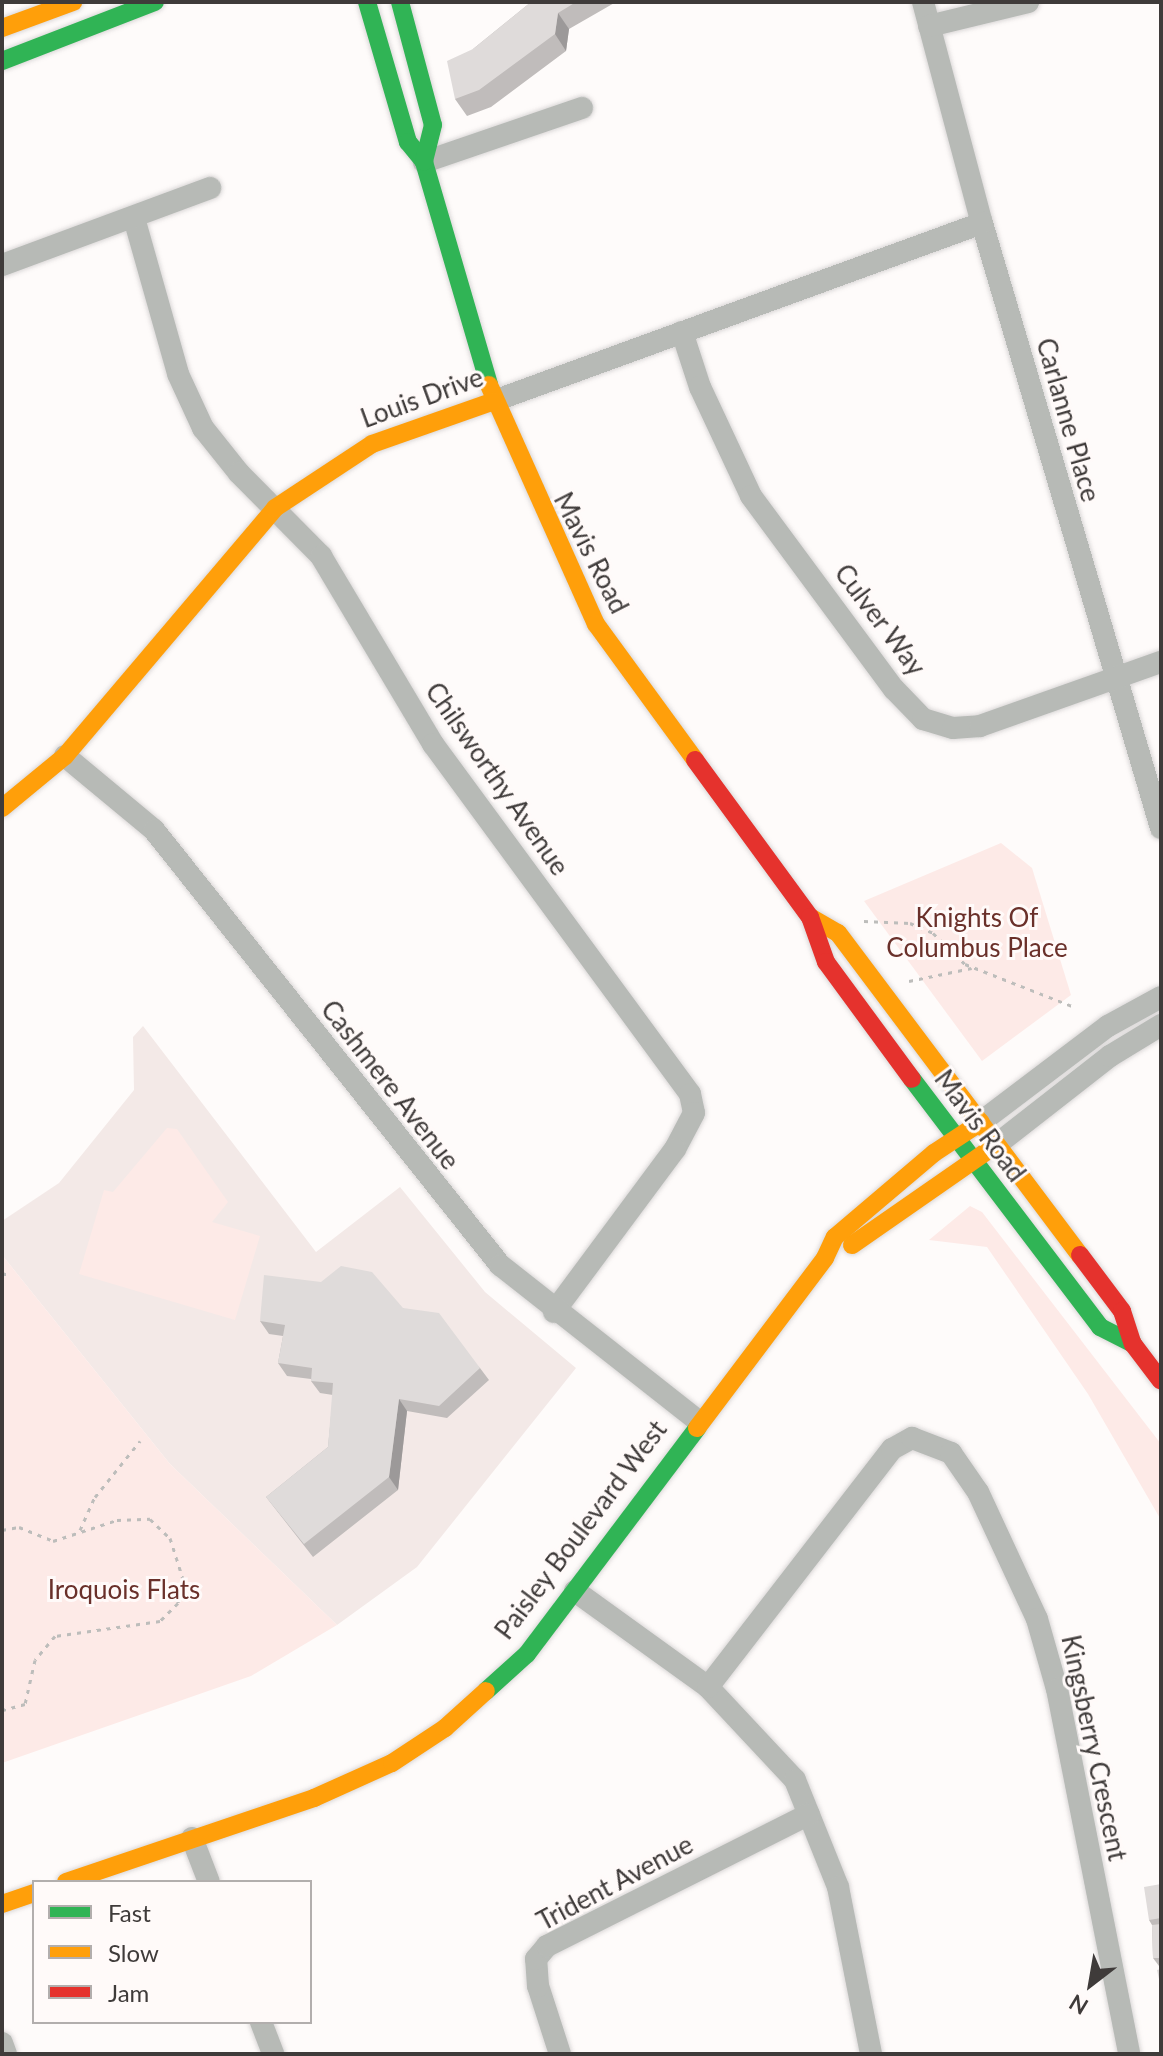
<!DOCTYPE html>
<style>
body{margin:0}
#map{position:relative;width:1163px;height:2056px;overflow:hidden;background:#fefbfa;font-family:Lato,sans-serif}
div>[style]{position:absolute}
.built>*{inset:0;background:#f3e9e7}
.green>*{inset:0;background:#fdeae7}
.path>*{height:3px;margin-top:-1.5px;transform-origin:0;background:repeating-linear-gradient(90deg,#bdbdbb 0 4px,transparent 0 10px)}
.roads{filter:drop-shadow(0 0 2px #dbd8d8) drop-shadow(0 0 2px #dbd8d8)}
.street>*{height:22px;margin:-11px;padding:0 11px;transform-origin:11px;border-radius:11px;background:#b7bab6}
.fast>*{height:18px;margin:-9px;padding:0 9px;transform-origin:9px;border-radius:9px;background:#30b455}
.slow>*{height:18px;margin:-9px;padding:0 9px;transform-origin:9px;border-radius:9px;background:#ff9f0a}
.jam>*{height:18px;margin:-9px;padding:0 9px;transform-origin:9px;border-radius:9px;background:#e5322d}
.wall>*{inset:0;background:#c0bcbb}
.shaded-wall>*{inset:0;background:#9c9999}
.building>*{inset:0;background:#dfdbda}
span{translate:-50% -50%;white-space:nowrap;text-align:center;line-height:1.15;-webkit-text-stroke:6px #fffaf9;paint-order:stroke}
.street-label{font-size:26px;color:#3f3b3a}
.park-label{font-size:26px;color:#6a302a}
.frame{position:absolute;inset:0;border:4px solid #3f3b3a;pointer-events:none}
.legend{position:absolute;left:32px;top:1880px;width:280px;height:144px;box-sizing:border-box;background:#fffaf9;border:2px solid #b2aead;margin:0;padding:10px 14px;list-style:none;font-size:24px;color:#3f3b3a}
.legend li{display:flex;align-items:center;gap:16px;height:40px}
.legend b{width:40px;border:2px solid #b2aead}
.north{position:absolute;left:1051px;top:1944px;width:80px;height:80px;-webkit-text-stroke:6px #fffaf9;paint-order:stroke;rotate:211deg;font-size:22px;font-weight:700;line-height:32px;text-align:center;color:#3f3b3a}
.north::after{content:'';display:block;margin:auto;width:28px;height:36px;background:#3f3b3a;clip-path:polygon(50% 0,100% 100%,50% 72%,0 100%)}
</style>
<div id="map">
<div class="built">
<i style="clip-path:polygon(143px 1026px,316px 1252px,400px 1187px,485px 1292px,576px 1368px,417px 1567px,337px 1625px,170px 1464px,2px 1255px,2px 1221px,59px 1183px,134px 1090px,133px 1037px)"></i>
</div>
<div class="green">
<i style="clip-path:polygon(1001px 843px,1032px 868px,1071px 995px,982px 1061px,864px 901px)"></i>
<i style="clip-path:polygon(167px 1128px,177px 1129px,228px 1202px,212px 1222px,260px 1236px,235px 1320px,79px 1274px,104px 1190px,113px 1192px)"></i>
<i style="clip-path:polygon(970px 1206px,982px 1212px,1161px 1444px,1161px 1520px,1088px 1394px,987px 1247px,929px 1240px)"></i>
<i style="clip-path:polygon(2px 1255px,170px 1464px,337px 1625px,251px 1676px,2px 1763px)"></i>
</div>
<div class="path">
<i style="left:864px;top:921px;width:46px;rotate:2.5deg"></i>
<i style="left:910px;top:923px;width:25px;rotate:23deg"></i>
<i style="left:933px;top:933px;width:45px;rotate:44.1deg"></i>
<i style="left:965px;top:964px;width:118px;rotate:21.4deg"></i>
<i style="left:909px;top:981px;width:64px;rotate:-11.7deg"></i>
<i style="left:2px;top:1273px;width:9px;rotate:18deg"></i>
<i style="left:2px;top:1530px;width:17px;rotate:-10deg"></i>
<i style="left:19px;top:1527px;width:37px;rotate:22deg"></i>
<i style="left:53px;top:1541px;width:67px;rotate:-18.2deg"></i>
<i style="left:117px;top:1520px;width:33px;rotate:-2deg"></i>
<i style="left:150px;top:1519px;width:28px;rotate:44deg"></i>
<i style="left:170px;top:1538px;width:43px;rotate:72.4deg"></i>
<i style="left:183px;top:1579px;width:25px;rotate:102deg"></i>
<i style="left:178px;top:1603px;width:25px;rotate:135deg"></i>
<i style="left:160px;top:1621px;width:106px;rotate:171.9deg"></i>
<i style="left:55px;top:1636px;width:31px;rotate:130deg"></i>
<i style="left:35px;top:1660px;width:45px;rotate:102.8deg"></i>
<i style="left:25px;top:1704px;width:24px;rotate:165deg"></i>
<i style="left:80px;top:1530px;width:36px;rotate:-66deg"></i>
<i style="left:95px;top:1497px;width:72px;rotate:-51.2deg"></i>
</div>
<div class="roads">
<div class="street">
<i style="left:923px;top:2px;width:229px;rotate:75.1deg"></i>
<i style="left:982px;top:223px;width:631px;rotate:73.52deg"></i>
<i style="left:929px;top:26px;width:102px;rotate:-13.6deg"></i>
<i style="left:424px;top:162px;width:167px;rotate:-18.9deg"></i>
<i style="left:134px;top:218px;width:162px;rotate:74.2deg"></i>
<i style="left:178px;top:374px;width:60px;rotate:65.2deg"></i>
<i style="left:203px;top:428px;width:58px;rotate:51.3deg"></i>
<i style="left:239px;top:473px;width:117px;rotate:45.3deg"></i>
<i style="left:321px;top:556px;width:219px;rotate:59.2deg"></i>
<i style="left:433px;top:744px;width:434px;rotate:53.7deg"></i>
<i style="left:690px;top:1094px;width:19px;rotate:78deg"></i>
<i style="left:694px;top:1113px;width:41px;rotate:117.8deg"></i>
<i style="left:675px;top:1149px;width:203px;rotate:126.6deg"></i>
<i style="left:2px;top:265px;width:222px;rotate:-20.3deg"></i>
<i style="left:682px;top:332px;width:58px;rotate:71.9deg"></i>
<i style="left:700px;top:387px;width:120px;rotate:64.9deg"></i>
<i style="left:751px;top:496px;width:240px;rotate:53.5deg"></i>
<i style="left:894px;top:689px;width:42px;rotate:46deg"></i>
<i style="left:923px;top:719px;width:31px;rotate:17deg"></i>
<i style="left:953px;top:728px;width:27px;rotate:-4deg"></i>
<i style="left:980px;top:726px;width:192px;rotate:-19.5deg"></i>
<i style="left:494px;top:401px;width:519px;rotate:-20.04deg"></i>
<i style="left:65px;top:756px;width:116px;rotate:39.7deg"></i>
<i style="left:154px;top:830px;width:556px;rotate:51.5deg"></i>
<i style="left:500px;top:1265px;width:252px;rotate:38.2deg"></i>
<i style="left:981px;top:1122px;width:159px;rotate:-37.1deg"></i>
<i style="left:1108px;top:1026px;width:60px;rotate:-28.7deg"></i>
<i style="left:996px;top:1145px;width:145px;rotate:-38deg"></i>
<i style="left:1110px;top:1056px;width:60px;rotate:-31.3deg"></i>
<i style="left:575px;top:1591px;width:164px;rotate:35.8deg"></i>
<i style="left:708px;top:1687px;width:127px;rotate:46.9deg"></i>
<i style="left:795px;top:1780px;width:115px;rotate:68.1deg"></i>
<i style="left:838px;top:1887px;width:170px;rotate:78.8deg"></i>
<i style="left:708px;top:1687px;width:301px;rotate:-52.3deg"></i>
<i style="left:892px;top:1449px;width:23px;rotate:-29deg"></i>
<i style="left:912px;top:1438px;width:42px;rotate:21deg"></i>
<i style="left:951px;top:1453px;width:47px;rotate:55.3deg"></i>
<i style="left:978px;top:1492px;width:140px;rotate:65.1deg"></i>
<i style="left:1037px;top:1619px;width:73px;rotate:74.1deg"></i>
<i style="left:1057px;top:1689px;width:372px;rotate:78.8deg"></i>
<i style="left:192px;top:1838px;width:47px;rotate:68.9deg"></i>
<i style="left:261px;top:2022px;width:34px;rotate:69deg"></i>
<i style="left:2px;top:2043px;width:12px;rotate:70deg"></i>
<i style="left:560px;top:2054px;width:71px;rotate:-107.9deg"></i>
<i style="left:538px;top:1986px;width:27px;rotate:-94deg"></i>
<i style="left:536px;top:1959px;width:17px;rotate:-50deg"></i>
<i style="left:547px;top:1946px;width:293px;rotate:-26.7deg"></i>
</div>
<div class="fast">
<i style="left:367px;top:2px;width:146px;rotate:73.7deg"></i>
<i style="left:408px;top:142px;width:26px;rotate:51deg"></i>
<i style="left:424px;top:162px;width:232px;rotate:73.7deg"></i>
<i style="left:400px;top:2px;width:127px;rotate:75deg"></i>
<i style="left:433px;top:125px;width:38px;rotate:104deg"></i>
<i style="left:2px;top:61px;width:164px;rotate:-21.1deg"></i>
<i style="left:912px;top:1079px;width:311px;rotate:52.8deg"></i>
<i style="left:1100px;top:1327px;width:37px;rotate:27deg"></i>
<i style="left:486px;top:1691px;width:55px;rotate:-42.1deg"></i>
<i style="left:527px;top:1654px;width:283px;rotate:-53deg"></i>
</div>
<div class="slow">
<i style="left:2px;top:28px;width:76px;rotate:-20.1deg"></i>
<i style="left:489px;top:385px;width:262px;rotate:65.9deg"></i>
<i style="left:596px;top:624px;width:168px;rotate:53.9deg"></i>
<i style="left:2px;top:808px;width:82px;rotate:-39.5deg"></i>
<i style="left:65px;top:756px;width:325px;rotate:-49.7deg"></i>
<i style="left:275px;top:508px;width:116px;rotate:-33.4deg"></i>
<i style="left:372px;top:444px;width:129px;rotate:-19.4deg"></i>
<i style="left:810px;top:917px;width:32px;rotate:30deg"></i>
<i style="left:838px;top:933px;width:403px;rotate:53.1deg"></i>
<i style="left:852px;top:1245px;width:168px;rotate:-34.8deg"></i>
<i style="left:697px;top:1428px;width:213px;rotate:-53deg"></i>
<i style="left:825px;top:1258px;width:23px;rotate:-65deg"></i>
<i style="left:835px;top:1237px;width:130px;rotate:-40.3deg"></i>
<i style="left:934px;top:1153px;width:56px;rotate:-33.4deg"></i>
<i style="left:66px;top:1882px;width:262px;rotate:-18.7deg"></i>
<i style="left:314px;top:1798px;width:85px;rotate:-24.2deg"></i>
<i style="left:392px;top:1763px;width:64px;rotate:-33.4deg"></i>
<i style="left:445px;top:1728px;width:55px;rotate:-42.1deg"></i>
<i style="left:2px;top:1904px;width:34px;rotate:-19deg"></i>
</div>
<div class="jam">
<i style="left:695px;top:760px;width:195px;rotate:53.8deg"></i>
<i style="left:810px;top:917px;width:48px;rotate:70.4deg"></i>
<i style="left:826px;top:962px;width:145px;rotate:53.7deg"></i>
<i style="left:1080px;top:1255px;width:70px;rotate:53.1deg"></i>
<i style="left:1122px;top:1311px;width:35px;rotate:72deg"></i>
<i style="left:1133px;top:1344px;width:46px;rotate:52.9deg"></i>
</div>
</div>
<div class="wall">
<i style="clip-path:polygon(531px 2px,616px 2px,569px 29px,566px 51px,491px 107px,467px 116px,455px 99px,473px 49px)"></i>
<i style="clip-path:polygon(403px 1308px,480px 1368px,489px 1380px,447px 1418px,407px 1411px,398px 1490px,313px 1557px,266px 1497px,328px 1447px,333px 1395px,320px 1393px,311px 1381px,311px 1379px,287px 1376px,278px 1363px,283px 1336px,269px 1334px,260px 1321px)"></i>
<i style="clip-path:polygon(1161px 1884px,1161px 1966px,1159px 1966px,1153px 1958px,1152px 1925px,1149px 1920px)"></i>
</div>
<div class="shaded-wall">
<i style="clip-path:polygon(558px 13px,569px 29px,566px 51px,555px 34px)"></i>
<i style="clip-path:polygon(399px 1399px,407px 1411px,398px 1490px,389px 1477px)"></i>
</div>
<div class="building">
<i style="clip-path:polygon(531px 2px,576px 2px,558px 13px,555px 34px,479px 90px,455px 99px,447px 61px,473px 49px)"></i>
<i style="clip-path:polygon(341px 1266px,372px 1272px,403px 1308px,439px 1313px,480px 1368px,439px 1406px,399px 1399px,389px 1477px,304px 1544px,266px 1497px,328px 1447px,333px 1383px,311px 1381px,312px 1368px,278px 1363px,285px 1325px,260px 1321px,264px 1275px,321px 1282px)"></i>
<i style="clip-path:polygon(1161px 1884px,1161px 1918px,1149px 1920px,1144px 1887px)"></i>
<i style="clip-path:polygon(1161px 1924px,1161px 1958px,1153px 1958px,1152px 1925px)"></i>
<i style="clip-path:polygon(1161px 1969px,1161px 1988px,1157px 1970px)"></i>
</div>
<div class="street-label">
<span style="left:422px;top:398px;rotate:-20deg">Louis Drive</span>
<span style="left:1068px;top:420px;rotate:74deg">Carlanne Place</span>
<span style="left:591px;top:553px;rotate:63deg">Mavis Road</span>
<span style="left:880px;top:620px;rotate:53deg">Culver Way</span>
<span style="left:497px;top:779px;rotate:55deg">Chilsworthy Avenue</span>
<span style="left:390px;top:1085px;rotate:52deg">Cashmere Avenue</span>
<span style="left:980px;top:1126px;rotate:53deg">Mavis Road</span>
<span style="left:581px;top:1530px;rotate:-53deg">Paisley Boulevard West</span>
<span style="left:1094px;top:1748px;rotate:78deg">Kingsberry Crescent</span>
<span style="left:615px;top:1883px;rotate:-28deg">Trident Avenue</span>
</div>
<div class="park-label">
<span style="left:977px;top:933px">Knights Of<br>Columbus Place</span>
<span style="left:124px;top:1590px">Iroquois Flats</span>
</div>
<div class="frame"></div>
<ul class="legend">
<li><b style="height:10px;background:#30b455"></b>Fast</li>
<li><b style="height:10px;background:#ff9f0a"></b>Slow</li>
<li><b style="height:10px;background:#e5322d"></b>Jam</li>
</ul>
<div class="north">N</div>
</div>
